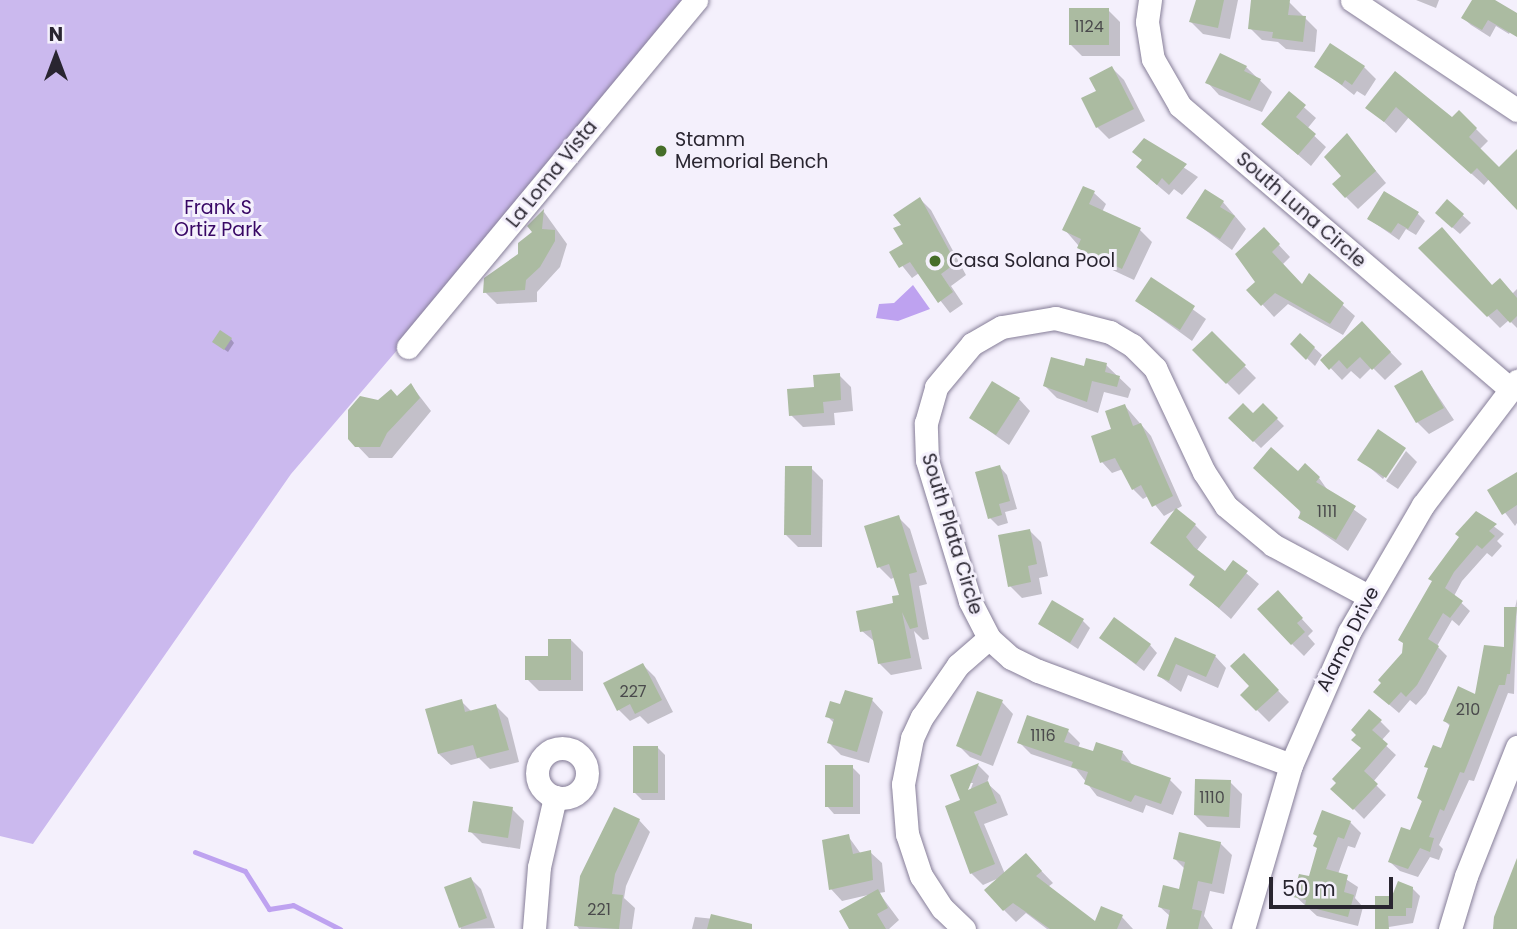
<!DOCTYPE html>
<style>
body{margin:0}
#map{position:relative;width:1517px;height:929px;overflow:hidden;background:#f4f0fc;font-family:Poppins,sans-serif}
div>[style]{position:absolute}
.green>*{inset:0;background:#cbb9ee}
.water>*{inset:0;background:#bea2f0}
.shadow>*{inset:0;background:#0003}
.stream>*{height:5px;margin:-2.5px;padding:0 2.5px;transform-origin:2.5px;border-radius:2.5px;background:#bea2f0}
.building>*{inset:0;background:#abbba1}
.roads{filter:drop-shadow(0 0 2px #867e98) drop-shadow(0 0 2px #867e98)}
.minor>*{height:23px;margin:-11.5px;padding:0 11.5px;transform-origin:11.5px;border-radius:11.5px;background:#fff}
.minor>.ring{margin:-11.5px;padding:0;box-sizing:content-box;background:none;border:23px solid #fff;border-radius:50%}
.dots>*{width:19px;height:19px;translate:-50% -50%;box-sizing:border-box;border:4px solid #f4f0fc;border-radius:50%}
span{translate:-50% -50%;white-space:nowrap;text-align:center;line-height:1.15;-webkit-text-stroke:6px #f4f0fc;paint-order:stroke}
.number-label{font-size:16px;color:#4a4a4c}
.number-label span{-webkit-text-stroke-width:0}
.poi-label{font-size:19px;color:#292530}
.left{translate:0 -50%;text-align:left}
.street-label{font-size:19px;color:#292530}
.park-label{font-size:19px;color:#380765}
.north{position:absolute;left:21px;top:21px;width:70px;height:70px;-webkit-text-stroke:5px #f4f0fc;paint-order:stroke;rotate:0deg;font-size:19px;font-weight:700;line-height:28px;text-align:center;color:#292530}
.north::after{content:'';display:block;margin:auto;width:24px;height:32px;background:#292530;clip-path:polygon(50% 0,100% 100%,50% 72%,0 100%)}
.scale{position:absolute;left:1269px;top:877px;width:124px;height:32px;box-sizing:border-box;border:4px solid #292530;border-top:0;padding-left:9px;font-size:21px;line-height:24px;white-space:nowrap;color:#292530;-webkit-text-stroke:5px #f4f0fc;paint-order:stroke}
</style>
<div id="map">
<div class="green">
<i style="clip-path:polygon(0 0,697px 0,291px 474px,33px 844px,0 836px)"></i>
</div>
<div class="water">
<i style="clip-path:polygon(913px 285px,930px 309px,898px 321px,876px 318px,879px 304px,894px 303px)"></i>
</div>
<div class="shadow">
<i style="clip-path:polygon(1197px 0,1238px 0,1230px 39px,1203px 34px,1191px 22px)"></i>
<i style="clip-path:polygon(1253px 0,1289px 2px,1317px 30px,1315px 52px,1286px 49px,1278px 42px,1262px 40px,1250px 28px)"></i>
<i style="clip-path:polygon(1416px 0,1439px 0,1436px 8px)"></i>
<i style="clip-path:polygon(1474px 0,1492px 0,1517px 18px,1509px 34px,1496px 26px,1490px 37px,1471px 25px,1463px 18px)"></i>
<i style="clip-path:polygon(1108px 10px,1120px 22px,1120px 56px,1082px 56px,1070px 44px)"></i>
<i style="clip-path:polygon(1317px 66px,1364px 67px,1376px 79px,1365px 96px,1357px 91px,1354px 95px)"></i>
<i style="clip-path:polygon(1246px 67px,1272px 92px,1262px 112px,1219px 95px,1208px 83px)"></i>
<i style="clip-path:polygon(1112px 68px,1124px 80px,1145px 121px,1109px 139px,1097px 127px,1098px 91px)"></i>
<i style="clip-path:polygon(1396px 74px,1452px 120px,1459px 112px,1488px 141px,1479px 150px,1499px 169px,1517px 162px,1517px 207px,1489px 179px,1484px 185px,1409px 117px,1396px 133px,1368px 107px)"></i>
<i style="clip-path:polygon(1289px 94px,1316px 118px,1307px 129px,1326px 147px,1311px 166px,1263px 124px)"></i>
<i style="clip-path:polygon(1347px 136px,1386px 183px,1358px 209px,1346px 197px)"></i>
<i style="clip-path:polygon(1144px 141px,1198px 177px,1182px 195px,1174px 189px,1169px 195px,1150px 179px)"></i>
<i style="clip-path:polygon(1094px 193px,1106px 204px,1102px 212px,1140px 230px,1152px 242px,1134px 280px,1091px 260px,1065px 230px)"></i>
<i style="clip-path:polygon(920px 199px,931px 210px,966px 275px,951px 286px,963px 304px,950px 313px,919px 273px,912px 278px,892px 253px,905px 245px)"></i>
<i style="clip-path:polygon(1447px 201px,1471px 223px,1460px 234px,1444px 220px)"></i>
<i style="clip-path:polygon(1223px 202px,1246px 229px,1232px 250px,1189px 218px)"></i>
<i style="clip-path:polygon(544px 212px,567px 244px,560px 267px,537px 292px,537px 302px,497px 304px,485px 292px,519px 255px,534px 232px,529px 226px)"></i>
<i style="clip-path:polygon(1417px 213px,1425px 221px,1416px 235px,1406px 229px,1399px 240px,1369px 219px)"></i>
<i style="clip-path:polygon(1264px 229px,1290px 257px,1283px 264px,1303px 286px,1310px 276px,1355px 316px,1343px 335px,1288px 304px,1274px 317px,1249px 290px,1258px 282px)"></i>
<i style="clip-path:polygon(1421px 248px,1493px 287px,1513px 293px,1517px 289px,1517px 328px,1509px 320px,1500px 328px)"></i>
<i style="clip-path:polygon(1151px 279px,1206px 319px,1192px 341px,1137px 301px)"></i>
<i style="clip-path:polygon(1362px 323px,1402px 364px,1385px 380px,1372px 367px,1360px 379px,1351px 371px,1342px 380px,1323px 360px)"></i>
<i style="clip-path:polygon(1212px 333px,1256px 378px,1239px 395px,1194px 350px)"></i>
<i style="clip-path:polygon(1300px 335px,1322px 355px,1315px 366px,1292px 344px)"></i>
<i style="clip-path:polygon(231px 339px,234px 343px,228px 352px,218px 345px)"></i>
<i style="clip-path:polygon(1106px 365px,1131px 389px,1128px 398px,1104px 392px,1098px 413px,1057px 398px,1045px 386px,1085px 368px)"></i>
<i style="clip-path:polygon(1422px 372px,1454px 420px,1429px 434px,1417px 422px)"></i>
<i style="clip-path:polygon(839px 375px,851px 387px,853px 411px,834px 413px,835px 425px,803px 427px,791px 415px,815px 389px)"></i>
<i style="clip-path:polygon(411px 385px,431px 411px,392px 458px,369px 458px,350px 438px,378px 402px,397px 398px)"></i>
<i style="clip-path:polygon(1019px 399px,1030px 411px,1009px 445px,971px 418px)"></i>
<i style="clip-path:polygon(1263px 405px,1284px 426px,1261px 448px,1230px 418px,1253px 415px)"></i>
<i style="clip-path:polygon(1125px 406px,1151px 436px,1182px 506px,1164px 516px,1148px 496px,1143px 499px,1133px 489px,1123px 469px,1112px 473px,1102px 462px)"></i>
<i style="clip-path:polygon(1403px 450px,1383px 479px,1360px 459px)"></i>
<i style="clip-path:polygon(1406px 451px,1417px 462px,1398px 489px,1386px 481px)"></i>
<i style="clip-path:polygon(1000px 467px,1007px 475px,1017px 509px,1005px 512px,1008px 523px,998px 526px,990px 518px)"></i>
<i style="clip-path:polygon(811px 468px,823px 480px,822px 547px,798px 547px,786px 535px)"></i>
<i style="clip-path:polygon(1517px 473px,1517px 523px,1515px 526px,1489px 491px)"></i>
<i style="clip-path:polygon(1298px 474px,1319px 478px,1329px 492px,1367px 519px,1348px 551px,1300px 518px)"></i>
<i style="clip-path:polygon(1476px 513px,1504px 534px,1497px 541px,1502px 546px,1492px 557px,1487px 553px,1462px 581px,1454px 596px,1470px 611px,1459px 626px,1452px 620px,1437px 646px,1447px 656px,1426px 694px,1416px 705px,1410px 700px,1399px 713px,1385px 701px)"></i>
<i style="clip-path:polygon(898px 517px,910px 529px,927px 584px,919px 586px,929px 639px,923px 640px,914px 631px,922px 669px,891px 675px,879px 663px,875px 642px,862px 631px,901px 596px,895px 577px,891px 579px,879px 567px)"></i>
<i style="clip-path:polygon(1195px 525px,1207px 537px,1197px 550px,1225px 573px,1233px 562px,1259px 584px,1231px 619px,1191px 584px,1196px 578px,1152px 543px)"></i>
<i style="clip-path:polygon(1029px 530px,1041px 542px,1048px 576px,1039px 578px,1042px 594px,1022px 598px,1010px 586px)"></i>
<i style="clip-path:polygon(1517px 599px,1514px 694px,1508px 693px,1474px 781px,1469px 780px,1439px 845px,1443px 849px,1439px 860px,1430px 857px,1418px 877px,1400px 871px,1390px 862px,1411px 832px,1423px 803px,1419px 798px,1451px 727px,1445px 721px,1476px 696px,1506px 649px)"></i>
<i style="clip-path:polygon(1289px 605px,1313px 631px,1308px 636px,1315px 644px,1304px 656px,1292px 644px)"></i>
<i style="clip-path:polygon(1083px 621px,1090px 628px,1078px 649px,1040px 624px)"></i>
<i style="clip-path:polygon(1101px 638px,1150px 645px,1157px 653px,1144px 671px)"></i>
<i style="clip-path:polygon(1175px 639px,1215px 656px,1226px 668px,1218px 688px,1188px 675px,1181px 692px,1159px 676px)"></i>
<i style="clip-path:polygon(571px 640px,583px 652px,583px 691px,539px 691px,527px 679px)"></i>
<i style="clip-path:polygon(1244px 656px,1289px 702px,1269px 722px,1242px 695px,1251px 686px)"></i>
<i style="clip-path:polygon(643px 665px,655px 677px,673px 712px,648px 724px,640px 716px,630px 721px,618px 709px)"></i>
<i style="clip-path:polygon(872px 700px,883px 712px,869px 763px,841px 755px,829px 743px,835px 724px,827px 716px,842px 706px)"></i>
<i style="clip-path:polygon(461px 701px,472px 712px,496px 706px,508px 718px,519px 762px,490px 769px,479px 758px,451px 765px,439px 754px)"></i>
<i style="clip-path:polygon(1002px 702px,1013px 714px,993px 766px,970px 757px,958px 745px)"></i>
<i style="clip-path:polygon(1370px 711px,1390px 731px,1381px 741px,1396px 755px,1373px 782px,1386px 795px,1364px 819px,1343px 798px,1363px 748px)"></i>
<i style="clip-path:polygon(1068px 731px,1080px 743px,1078px 748px,1094px 754px,1123px 753px,1134px 767px,1170px 780px,1182px 792px,1173px 815px,1146px 805px,1143px 813px,1097px 796px,1076px 769px,1031px 754px,1019px 742px)"></i>
<i style="clip-path:polygon(658px 748px,665px 755px,665px 800px,642px 800px,635px 793px)"></i>
<i style="clip-path:polygon(evenodd,978px 765px,989px 776px,987px 783px,1000px 795px,1008px 815px,984px 824px,1005px 874px,1026px 855px,1053px 883px,1048px 887px,1095px 924px,1102px 909px,1122px 917px,1133px 929px,1047px 929px,1026px 913px,1016px 922px,1004px 910px,987px 890px,999px 878px,983px 885px,971px 873px,947px 807px,962px 801px,952px 776px,978px 765px,969px 783px,973px 783px,967px 799px,963px 798px,969px 783px)"></i>
<i style="clip-path:polygon(852px 767px,860px 775px,860px 814px,834px 814px,827px 806px)"></i>
<i style="clip-path:polygon(1230px 782px,1242px 794px,1240px 828px,1207px 827px,1195px 815px)"></i>
<i style="clip-path:polygon(512px 809px,524px 821px,520px 849px,482px 843px,470px 831px)"></i>
<i style="clip-path:polygon(639px 820px,650px 832px,626px 886px,624px 898px,635px 908px,632px 929px,579px 929px,576px 925px)"></i>
<i style="clip-path:polygon(1350px 822px,1361px 833px,1355px 848px,1348px 846px,1338px 874px,1358px 887px,1355px 898px,1363px 907px,1358px 926px,1317px 916px,1295px 896px,1311px 878px,1318px 849px)"></i>
<i style="clip-path:polygon(848px 836px,861px 854px,870px 852px,882px 863px,885px 892px,879px 893px,899px 920px,889px 929px,851px 929px,868px 895px,842px 901px,831px 889px)"></i>
<i style="clip-path:polygon(1220px 843px,1232px 855px,1224px 894px,1210px 891px,1204px 916px,1213px 929px,1168px 929px,1171px 917px,1160px 907px,1180px 891px,1185px 869px,1175px 859px)"></i>
<i style="clip-path:polygon(471px 879px,481px 889px,495px 928px,461px 929px,446px 888px)"></i>
<i style="clip-path:polygon(1412px 888px,1420px 896px,1413px 923px,1377px 929px,1393px 897px)"></i>
<i style="clip-path:polygon(695px 917px,734px 921px,741px 929px,692px 929px)"></i>
</div>
<div class="stream">
<i style="left:195px;top:852px;width:53px;rotate:20.8deg"></i>
<i style="left:245px;top:871px;width:45px;rotate:57.7deg"></i>
<i style="left:269px;top:909px;width:24px;rotate:-9deg"></i>
<i style="left:293px;top:905px;width:53px;rotate:27.1deg"></i>
</div>
<div class="building">
<i style="clip-path:polygon(1196px 0,1224px 0,1218px 28px,1189px 22px)"></i>
<i style="clip-path:polygon(1251px 0,1290px 0,1288px 15px,1306px 16px,1303px 42px,1272px 38px,1273px 32px,1248px 29px)"></i>
<i style="clip-path:polygon(1472px 0,1495px 0,1517px 13px,1517px 37px,1488px 20px,1482px 30px,1461px 18px)"></i>
<i style="clip-path:polygon(1069px 8px,1109px 8px,1109px 45px,1069px 45px)"></i>
<i style="clip-path:polygon(1330px 43px,1365px 66px,1352px 85px,1345px 80px,1342px 85px,1314px 67px)"></i>
<i style="clip-path:polygon(1220px 53px,1247px 66px,1244px 71px,1261px 79px,1250px 101px,1205px 83px)"></i>
<i style="clip-path:polygon(1112px 66px,1134px 109px,1096px 128px,1081px 98px,1096px 91px,1089px 78px)"></i>
<i style="clip-path:polygon(1395px 71px,1452px 117px,1459px 110px,1477px 128px,1469px 137px,1499px 167px,1517px 149px,1517px 210px,1477px 168px,1471px 174px,1396px 107px,1384px 122px,1365px 108px)"></i>
<i style="clip-path:polygon(1289px 91px,1306px 105px,1296px 117px,1316px 134px,1298px 155px,1261px 124px)"></i>
<i style="clip-path:polygon(1347px 133px,1376px 171px,1345px 198px,1332px 184px,1341px 176px,1324px 157px)"></i>
<i style="clip-path:polygon(1144px 138px,1187px 164px,1169px 185px,1162px 178px,1157px 185px,1136px 167px,1142px 160px,1132px 152px)"></i>
<i style="clip-path:polygon(1083px 186px,1095px 191px,1089px 204px,1141px 228px,1122px 269px,1077px 248px,1081px 239px,1062px 230px)"></i>
<i style="clip-path:polygon(1205px 189px,1224px 201px,1220px 207px,1235px 216px,1220px 239px,1186px 218px)"></i>
<i style="clip-path:polygon(1384px 191px,1419px 212px,1408px 229px,1398px 223px,1391px 233px,1367px 219px)"></i>
<i style="clip-path:polygon(920px 197px,956px 263px,941px 274px,953px 292px,938px 303px,910px 262px,899px 268px,889px 252px,903px 244px,893px 228px,901px 225px,893px 215px)"></i>
<i style="clip-path:polygon(1447px 199px,1464px 214px,1452px 228px,1435px 213px)"></i>
<i style="clip-path:polygon(544px 209px,542px 229px,555px 230px,555px 241px,540px 267px,526px 280px,525px 290px,483px 293px,484px 278px,518px 254px,518px 243px,532px 232px,527px 226px)"></i>
<i style="clip-path:polygon(1264px 227px,1280px 244px,1272px 252px,1302px 284px,1309px 273px,1344px 303px,1330px 324px,1275px 293px,1261px 306px,1246px 290px,1255px 282px,1235px 254px)"></i>
<i style="clip-path:polygon(1442px 227px,1492px 285px,1500px 278px,1517px 298px,1517px 316px,1510px 323px,1497px 309px,1487px 317px,1418px 248px)"></i>
<i style="clip-path:polygon(1151px 277px,1195px 306px,1180px 330px,1135px 301px)"></i>
<i style="clip-path:polygon(1362px 321px,1391px 352px,1372px 370px,1360px 357px,1347px 369px,1339px 360px,1329px 370px,1320px 360px)"></i>
<i style="clip-path:polygon(220px 330px,232px 338px,224px 350px,212px 342px)"></i>
<i style="clip-path:polygon(1212px 331px,1246px 365px,1226px 384px,1192px 350px)"></i>
<i style="clip-path:polygon(1300px 333px,1315px 347px,1306px 360px,1290px 344px)"></i>
<i style="clip-path:polygon(1051px 357px,1084px 366px,1086px 358px,1107px 363px,1105px 372px,1120px 376px,1117px 387px,1092px 381px,1087px 402px,1043px 386px)"></i>
<i style="clip-path:polygon(1422px 370px,1444px 408px,1416px 423px,1394px 386px)"></i>
<i style="clip-path:polygon(840px 373px,841px 400px,823px 402px,824px 413px,789px 416px,787px 389px,814px 387px,813px 375px)"></i>
<i style="clip-path:polygon(992px 381px,1020px 398px,996px 435px,969px 418px)"></i>
<i style="clip-path:polygon(411px 383px,420px 398px,387px 433px,380px 447px,355px 447px,348px 439px,348px 410px,360px 396px,378px 400px,391px 389px,397px 396px)"></i>
<i style="clip-path:polygon(1243px 403px,1253px 413px,1263px 403px,1278px 418px,1253px 442px,1228px 418px)"></i>
<i style="clip-path:polygon(1125px 404px,1133px 426px,1141px 423px,1173px 496px,1152px 507px,1141px 485px,1132px 490px,1115px 458px,1100px 463px,1091px 436px,1111px 429px,1105px 411px)"></i>
<i style="clip-path:polygon(1378px 429px,1406px 448px,1386px 478px,1357px 460px)"></i>
<i style="clip-path:polygon(1271px 447px,1298px 471px,1305px 463px,1320px 477px,1316px 482px,1356px 506px,1336px 540px,1298px 518px,1301px 512px,1253px 468px)"></i>
<i style="clip-path:polygon(1000px 465px,1010px 501px,999px 504px,1002px 515px,988px 519px,975px 472px)"></i>
<i style="clip-path:polygon(785px 466px,812px 466px,811px 535px,784px 535px)"></i>
<i style="clip-path:polygon(1517px 472px,1517px 505px,1502px 515px,1487px 490px)"></i>
<i style="clip-path:polygon(1176px 508px,1196px 524px,1186px 537px,1194px 547px,1225px 571px,1233px 560px,1248px 571px,1219px 608px,1189px 585px,1195px 576px,1150px 543px)"></i>
<i style="clip-path:polygon(1476px 511px,1497px 524px,1489px 531px,1495px 536px,1482px 549px,1477px 545px,1454px 572px,1445px 588px,1463px 601px,1450px 618px,1443px 613px,1428px 639px,1439px 646px,1417px 685px,1406px 697px,1401px 692px,1389px 705px,1373px 692px,1381px 683px,1378px 680px,1402px 653px,1403px 643px,1398px 640px,1432px 581px,1428px 579px,1459px 537px,1455px 534px)"></i>
<i style="clip-path:polygon(899px 515px,917px 572px,909px 574px,918px 627px,910px 629px,902px 612px,911px 658px,878px 664px,871px 630px,860px 632px,856px 611px,893px 603px,892px 596px,899px 595px,889px 564px,877px 568px,864px 526px)"></i>
<i style="clip-path:polygon(1030px 529px,1037px 564px,1028px 566px,1031px 582px,1008px 587px,998px 535px)"></i>
<i style="clip-path:polygon(1278px 590px,1303px 618px,1297px 623px,1305px 632px,1291px 645px,1257px 609px)"></i>
<i style="clip-path:polygon(1052px 600px,1084px 619px,1070px 643px,1038px 624px)"></i>
<i style="clip-path:polygon(1504px 607px,1517px 607px,1510px 674px,1507px 674px,1505px 685px,1499px 685px,1464px 773px,1460px 772px,1444px 811px,1440px 809px,1429px 837px,1434px 838px,1430px 852px,1420px 848px,1408px 869px,1388px 862px,1401px 827px,1410px 830px,1422px 801px,1417px 798px,1428px 768px,1424px 767px,1433px 745px,1441px 748px,1450px 724px,1443px 721px,1458px 686px,1475px 694px,1484px 645px,1504px 647px)"></i>
<i style="clip-path:polygon(1114px 617px,1151px 644px,1136px 664px,1099px 638px)"></i>
<i style="clip-path:polygon(1175px 637px,1216px 655px,1206px 677px,1176px 664px,1169px 681px,1157px 676px)"></i>
<i style="clip-path:polygon(548px 639px,571px 639px,571px 680px,525px 680px,525px 656px,548px 656px)"></i>
<i style="clip-path:polygon(1244px 653px,1279px 690px,1256px 711px,1240px 695px,1249px 686px,1230px 666px)"></i>
<i style="clip-path:polygon(643px 663px,662px 700px,635px 714px,630px 704px,617px 711px,603px 683px)"></i>
<i style="clip-path:polygon(845px 690px,873px 698px,857px 752px,827px 743px,834px 719px,825px 717px,830px 701px,840px 704px)"></i>
<i style="clip-path:polygon(977px 691px,1003px 700px,981px 756px,956px 746px)"></i>
<i style="clip-path:polygon(462px 699px,465px 712px,496px 704px,509px 750px,477px 758px,473px 745px,438px 754px,425px 709px)"></i>
<i style="clip-path:polygon(1369px 709px,1382px 720px,1372px 730px,1388px 744px,1364px 771px,1378px 784px,1353px 810px,1330px 789px,1336px 783px,1332px 779px,1361px 748px,1351px 740px,1356px 735px,1351px 730px)"></i>
<i style="clip-path:polygon(1027px 715px,1069px 729px,1064px 742px,1093px 751px,1096px 742px,1123px 751px,1121px 760px,1171px 778px,1161px 804px,1135px 795px,1131px 802px,1084px 784px,1088px 772px,1071px 767px,1073px 762px,1017px 743px)"></i>
<i style="clip-path:polygon(633px 746px,658px 746px,658px 793px,633px 793px)"></i>
<i style="clip-path:polygon(979px 763px,968px 790px,988px 781px,997px 803px,974px 812px,995px 864px,970px 874px,945px 806px,960px 800px,950px 775px)"></i>
<i style="clip-path:polygon(825px 765px,853px 765px,853px 807px,825px 807px)"></i>
<i style="clip-path:polygon(1195px 779px,1231px 780px,1229px 817px,1194px 815px)"></i>
<i style="clip-path:polygon(473px 801px,513px 807px,508px 838px,468px 832px)"></i>
<i style="clip-path:polygon(614px 807px,640px 819px,615px 874px,612px 894px,623px 895px,619px 929px,574px 926px,580px 876px)"></i>
<i style="clip-path:polygon(1322px 810px,1351px 821px,1344px 839px,1338px 837px,1326px 869px,1348px 875px,1344px 892px,1354px 895px,1348px 917px,1305px 906px,1306px 900px,1293px 897px,1299px 874px,1309px 876px,1317px 848px,1313px 846px,1317px 836px,1313px 834px)"></i>
<i style="clip-path:polygon(1179px 832px,1221px 842px,1212px 884px,1198px 881px,1192px 909px,1202px 911px,1198px 929px,1166px 929px,1170px 910px,1158px 907px,1163px 885px,1179px 889px,1185px 862px,1173px 859px)"></i>
<i style="clip-path:polygon(849px 834px,853px 854px,871px 850px,873px 880px,829px 890px,822px 840px)"></i>
<i style="clip-path:polygon(1026px 853px,1042px 871px,1036px 876px,1095px 921px,1101px 906px,1123px 915px,1117px 929px,1050px 929px,1013px 903px,1003px 911px,984px 890px)"></i>
<i style="clip-path:polygon(1517px 858px,1517px 929px,1493px 929px,1494px 917px)"></i>
<i style="clip-path:polygon(471px 877px,487px 918px,459px 928px,444px 887px)"></i>
<i style="clip-path:polygon(1398px 881px,1413px 887px,1412px 908px,1406px 908px,1406px 916px,1388px 916px,1389px 929px,1375px 929px,1375px 896px,1392px 896px)"></i>
<i style="clip-path:polygon(878px 889px,888px 908px,877px 914px,886px 929px,849px 929px,839px 911px)"></i>
<i style="clip-path:polygon(711px 914px,752px 924px,752px 929px,707px 929px)"></i>
</div>
<div class="roads">
<div class="minor">
<i style="left:1150px;top:0;width:22px;rotate:98deg"></i>
<i style="left:1147px;top:22px;width:37px;rotate:81deg"></i>
<i style="left:1153px;top:59px;width:54px;rotate:60.1deg"></i>
<i style="left:1180px;top:106px;width:435px;rotate:40.6deg"></i>
<i style="left:1352px;top:0;width:198px;rotate:33.7deg"></i>
<i style="left:408px;top:347px;width:451px;rotate:-50.3deg"></i>
<i class="ring" style="left:537px;top:748px;width:27px;height:27px"></i>
<i style="left:1291px;top:765px;width:270px;rotate:-159.6deg"></i>
<i style="left:1038px;top:671px;width:30px;rotate:-154deg"></i>
<i style="left:1011px;top:658px;width:30px;rotate:-138deg"></i>
<i style="left:989px;top:638px;width:42px;rotate:-117.2deg"></i>
<i style="left:970px;top:601px;width:147px;rotate:-107deg"></i>
<i style="left:927px;top:460px;width:37px;rotate:-92deg"></i>
<i style="left:926px;top:423px;width:37px;rotate:-74deg"></i>
<i style="left:936px;top:387px;width:56px;rotate:-50.1deg"></i>
<i style="left:972px;top:344px;width:34px;rotate:-30deg"></i>
<i style="left:1002px;top:327px;width:54px;rotate:-9.6deg"></i>
<i style="left:1055px;top:318px;width:57px;rotate:14.3deg"></i>
<i style="left:1110px;top:332px;width:26px;rotate:31deg"></i>
<i style="left:1132px;top:345px;width:33px;rotate:45deg"></i>
<i style="left:1155px;top:368px;width:115px;rotate:64.8deg"></i>
<i style="left:1204px;top:472px;width:40px;rotate:57.1deg"></i>
<i style="left:1226px;top:506px;width:61px;rotate:39.7deg"></i>
<i style="left:1273px;top:545px;width:108px;rotate:28.2deg"></i>
<i style="left:534px;top:929px;width:62px;rotate:-85.4deg"></i>
<i style="left:539px;top:867px;width:72px;rotate:-77.1deg"></i>
<i style="left:964px;top:929px;width:30px;rotate:-136deg"></i>
<i style="left:942px;top:908px;width:38px;rotate:-123deg"></i>
<i style="left:921px;top:876px;width:44px;rotate:-108.4deg"></i>
<i style="left:907px;top:834px;width:50px;rotate:-94.6deg"></i>
<i style="left:903px;top:784px;width:47px;rotate:-78.9deg"></i>
<i style="left:912px;top:738px;width:23px;rotate:-65deg"></i>
<i style="left:922px;top:717px;width:63px;rotate:-55.3deg"></i>
<i style="left:958px;top:665px;width:41px;rotate:-41.1deg"></i>
<i style="left:1243px;top:929px;width:171px;rotate:-73.7deg"></i>
<i style="left:1291px;top:765px;width:145px;rotate:-66.4deg"></i>
<i style="left:1349px;top:632px;width:147px;rotate:-59.8deg"></i>
<i style="left:1423px;top:505px;width:156px;rotate:-52.8deg"></i>
<i style="left:1450px;top:929px;width:55px;rotate:-73.2deg"></i>
<i style="left:1466px;top:876px;width:139px;rotate:-68.4deg"></i>
</div>
</div>
<div class="dots">
<i style="left:661px;top:151px;background:#466e29"></i>
<i style="left:935px;top:261px;background:#466e29"></i>
</div>
<div class="number-label">
<span style="left:1089px;top:27px">1124</span>
<span style="left:1327px;top:512px">1111</span>
<span style="left:633px;top:692px">227</span>
<span style="left:1468px;top:710px">210</span>
<span style="left:1043px;top:736px">1116</span>
<span style="left:1212px;top:798px">1110</span>
<span style="left:599px;top:910px">221</span>
</div>
<div class="poi-label">
<span class="left" style="left:675px;top:151px">Stamm<br>Memorial Bench</span>
<span class="left" style="left:949px;top:261px">Casa Solana Pool</span>
</div>
<div class="street-label">
<span style="left:552px;top:174px;rotate:-51deg">La Loma Vista</span>
<span style="left:1301px;top:210px;rotate:41deg">South Luna Circle</span>
<span style="left:952px;top:534px;rotate:73deg">South Plata Circle</span>
<span style="left:1348px;top:639px;rotate:-63deg">Alamo Drive</span>
</div>
<div class="park-label">
<span style="left:218px;top:219px">Frank S<br>Ortiz Park</span>
</div>
<div class="north">N</div>
<div class="scale">50 m</div>
</div>
